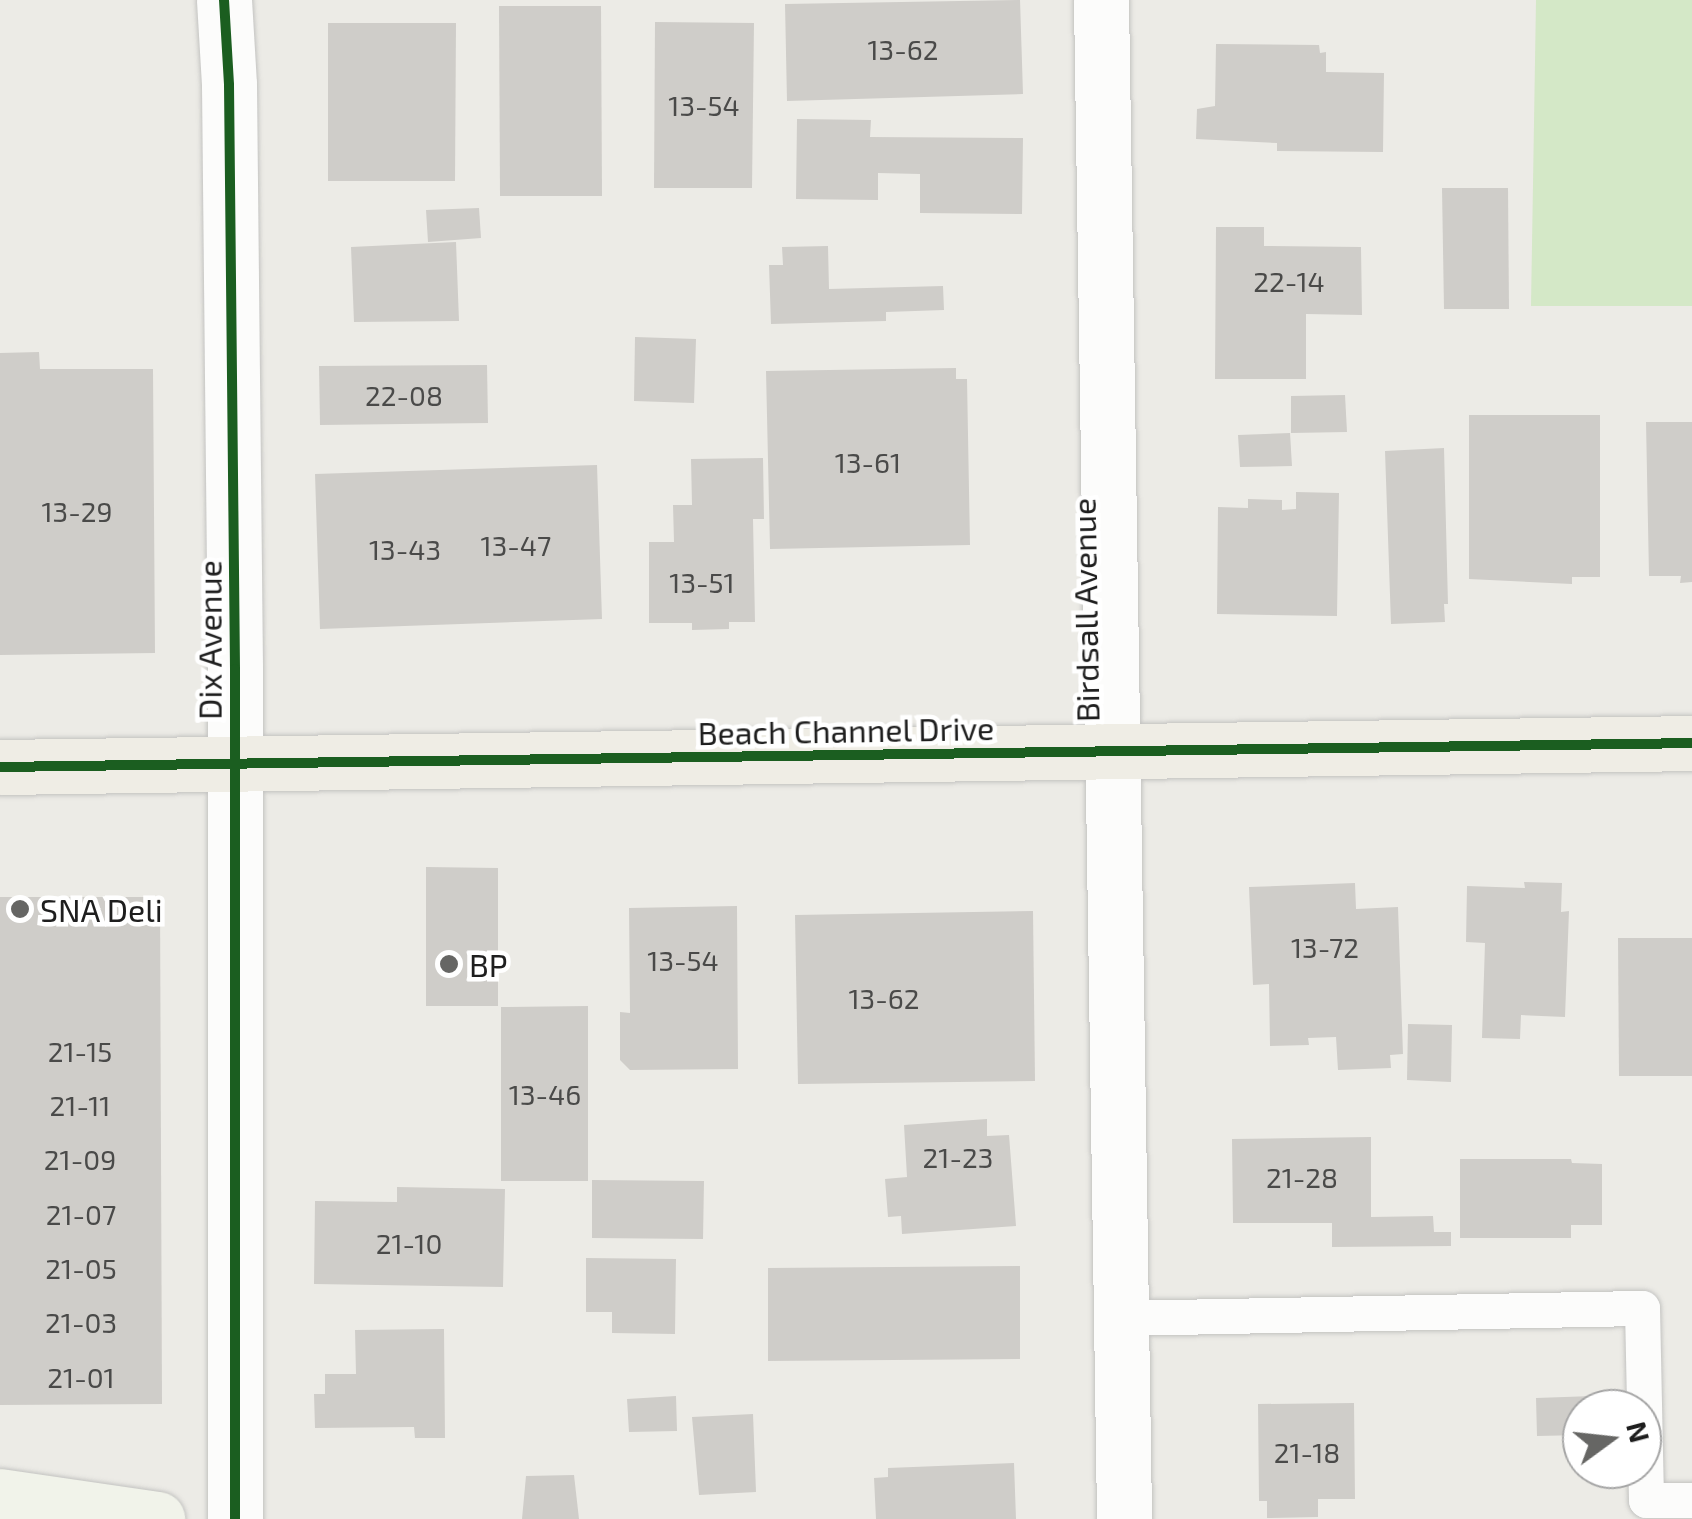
<!DOCTYPE html>
<style>
body{margin:0}
#map{position:relative;width:1692px;height:1519px;overflow:hidden;background:#ecebe6;font-family:"Exo 2",sans-serif}
div>[style]{position:absolute}
.grass>*{inset:0;background:#d4e8c7}
.building>*{inset:0;background:#cfcdc9}
.roads{filter:drop-shadow(0 0 2px #c3c3c1) drop-shadow(0 0 2px #c3c3c1)}
.lane>*{height:35px;margin:-17.5px;padding:0 17.5px;transform-origin:17.5px;border-radius:17.5px;background:#fcfcfb}
.street>*{height:55px;margin:-27.5px;padding:0 27.5px;transform-origin:27.5px;border-radius:27.5px;background:#fcfcfb}
.secondary>*{height:55px;margin:-27.5px;padding:0 27.5px;transform-origin:27.5px;border-radius:27.5px;background:#f1f3ea}
.primary>*{height:55px;margin:-27.5px;padding:0 27.5px;transform-origin:27.5px;border-radius:27.5px;background:#efede5}
.cycleway>*{height:10px;margin:-5px;padding:0 5px;transform-origin:5px;border-radius:5px;background:#1b5e20}
.dots>*{width:28px;height:28px;translate:-50% -50%;box-sizing:border-box;border:5px solid #fff;border-radius:50%}
span{translate:-50% -50%;white-space:nowrap;text-align:center;line-height:1.15;-webkit-text-stroke:9px #fff;paint-order:stroke}
.number-label{font-size:28px;color:#4a4a49}
.number-label span{-webkit-text-stroke-width:0}
.street-label{font-size:32px;color:#1e1e1e}
.poi-label{font-size:32px;color:#1e1e1e}
.left{translate:0 -50%;text-align:left}
.north{position:absolute;left:1562px;top:1389px;width:100px;height:100px;box-sizing:border-box;background:#fff;border:2px solid #a5a5a5;border-radius:50%;rotate:75deg;font-size:28px;font-weight:700;line-height:40px;text-align:center;color:#1e1e1e}
.north::after{content:'';display:block;margin:auto;width:35px;height:45px;background:#666664;clip-path:polygon(50% 0,100% 100%,50% 72%,0 100%)}
</style>
<div id="map">
<div class="grass">
<i style="clip-path:polygon(1536px 0,1692px 0,1692px 306px,1531px 306px)"></i>
</div>
<div class="building">
<i style="clip-path:polygon(1020px 0,1023px 94px,787px 101px,785px 4px)"></i>
<i style="clip-path:polygon(499px 6px,601px 6px,602px 196px,500px 196px)"></i>
<i style="clip-path:polygon(655px 22px,754px 23px,752px 188px,654px 188px)"></i>
<i style="clip-path:polygon(328px 23px,456px 23px,455px 181px,328px 181px)"></i>
<i style="clip-path:polygon(1216px 44px,1319px 45px,1320px 53px,1326px 52px,1326px 72px,1384px 73px,1383px 152px,1277px 151px,1277px 143px,1196px 139px,1197px 109px,1215px 106px)"></i>
<i style="clip-path:polygon(797px 119px,871px 120px,870px 137px,1023px 138px,1022px 214px,920px 213px,920px 174px,878px 173px,878px 200px,796px 199px)"></i>
<i style="clip-path:polygon(1442px 188px,1508px 188px,1509px 309px,1444px 309px)"></i>
<i style="clip-path:polygon(479px 208px,481px 238px,428px 242px,426px 210px)"></i>
<i style="clip-path:polygon(1216px 227px,1264px 227px,1264px 246px,1361px 247px,1362px 315px,1306px 314px,1306px 379px,1215px 379px)"></i>
<i style="clip-path:polygon(456px 242px,459px 321px,354px 322px,351px 247px)"></i>
<i style="clip-path:polygon(828px 246px,829px 289px,943px 286px,944px 310px,886px 312px,886px 321px,771px 324px,769px 265px,783px 265px,782px 247px)"></i>
<i style="clip-path:polygon(635px 337px,696px 339px,694px 403px,634px 401px)"></i>
<i style="clip-path:polygon(39px 352px,40px 369px,153px 369px,155px 653px,0 655px,0 353px)"></i>
<i style="clip-path:polygon(487px 365px,488px 423px,320px 425px,319px 366px)"></i>
<i style="clip-path:polygon(956px 368px,956px 379px,967px 379px,970px 545px,770px 549px,766px 371px)"></i>
<i style="clip-path:polygon(1345px 395px,1347px 432px,1291px 433px,1291px 396px)"></i>
<i style="clip-path:polygon(1469px 415px,1600px 415px,1600px 577px,1572px 577px,1572px 584px,1469px 579px)"></i>
<i style="clip-path:polygon(1646px 422px,1692px 422px,1692px 582px,1680px 583px,1681px 576px,1649px 576px)"></i>
<i style="clip-path:polygon(1290px 433px,1292px 466px,1240px 467px,1238px 435px)"></i>
<i style="clip-path:polygon(1444px 448px,1448px 604px,1444px 604px,1445px 622px,1391px 624px,1385px 451px)"></i>
<i style="clip-path:polygon(763px 458px,764px 519px,753px 519px,755px 622px,729px 622px,729px 629px,692px 630px,692px 623px,649px 623px,649px 542px,674px 542px,673px 505px,692px 505px,691px 459px)"></i>
<i style="clip-path:polygon(597px 465px,602px 619px,320px 629px,315px 474px)"></i>
<i style="clip-path:polygon(1296px 492px,1339px 493px,1337px 616px,1217px 614px,1218px 507px,1248px 508px,1248px 499px,1282px 500px,1282px 510px,1296px 509px)"></i>
<i style="clip-path:polygon(426px 867px,498px 868px,498px 1006px,426px 1006px)"></i>
<i style="clip-path:polygon(1524px 882px,1562px 883px,1561px 912px,1569px 911px,1565px 1017px,1521px 1015px,1520px 1039px,1482px 1038px,1485px 943px,1466px 942px,1467px 886px,1525px 888px)"></i>
<i style="clip-path:polygon(1355px 883px,1356px 909px,1398px 907px,1403px 1054px,1390px 1055px,1391px 1068px,1338px 1070px,1336px 1037px,1308px 1038px,1309px 1045px,1270px 1046px,1269px 984px,1253px 985px,1249px 887px)"></i>
<i style="clip-path:polygon(0 897px,160px 897px,162px 1404px,0 1405px)"></i>
<i style="clip-path:polygon(737px 906px,738px 1069px,630px 1070px,620px 1060px,620px 1012px,630px 1013px,629px 908px)"></i>
<i style="clip-path:polygon(1033px 911px,1035px 1081px,798px 1084px,795px 915px)"></i>
<i style="clip-path:polygon(1618px 938px,1692px 938px,1692px 1076px,1619px 1076px)"></i>
<i style="clip-path:polygon(588px 1006px,588px 1181px,501px 1181px,501px 1007px)"></i>
<i style="clip-path:polygon(1408px 1024px,1452px 1025px,1451px 1082px,1407px 1080px)"></i>
<i style="clip-path:polygon(987px 1119px,987px 1136px,1009px 1135px,1016px 1226px,902px 1234px,901px 1216px,888px 1217px,885px 1179px,907px 1177px,904px 1125px)"></i>
<i style="clip-path:polygon(1371px 1137px,1371px 1217px,1433px 1216px,1434px 1232px,1451px 1232px,1451px 1246px,1332px 1247px,1332px 1223px,1233px 1223px,1232px 1139px)"></i>
<i style="clip-path:polygon(1460px 1159px,1571px 1159px,1572px 1163px,1602px 1164px,1602px 1225px,1571px 1225px,1571px 1238px,1460px 1238px)"></i>
<i style="clip-path:polygon(592px 1180px,704px 1181px,703px 1239px,592px 1238px)"></i>
<i style="clip-path:polygon(397px 1187px,505px 1189px,503px 1287px,314px 1284px,315px 1201px,397px 1202px)"></i>
<i style="clip-path:polygon(586px 1258px,676px 1259px,675px 1334px,612px 1333px,612px 1312px,586px 1312px)"></i>
<i style="clip-path:polygon(1020px 1266px,1020px 1359px,768px 1361px,768px 1268px)"></i>
<i style="clip-path:polygon(444px 1329px,445px 1438px,415px 1438px,414px 1427px,315px 1428px,314px 1394px,325px 1394px,325px 1374px,356px 1374px,355px 1330px)"></i>
<i style="clip-path:polygon(676px 1396px,677px 1431px,629px 1432px,627px 1399px)"></i>
<i style="clip-path:polygon(1593px 1396px,1594px 1409px,1582px 1409px,1582px 1435px,1537px 1436px,1536px 1398px)"></i>
<i style="clip-path:polygon(1354px 1403px,1355px 1499px,1318px 1499px,1318px 1517px,1267px 1518px,1267px 1501px,1259px 1501px,1258px 1404px)"></i>
<i style="clip-path:polygon(753px 1414px,756px 1492px,699px 1495px,692px 1417px)"></i>
<i style="clip-path:polygon(1014px 1463px,1016px 1519px,876px 1519px,874px 1478px,888px 1477px,888px 1468px)"></i>
<i style="clip-path:polygon(574px 1475px,579px 1519px,522px 1519px,526px 1476px)"></i>
</div>
<div class="roads">
<div class="lane">
<i style="left:1119px;top:1318px;width:523px;rotate:-1.1deg"></i>
<i style="left:1642px;top:1308px;width:192px;rotate:88.8deg"></i>
<i style="left:1646px;top:1500px;width:46px"></i>
</div>
<div class="street">
<i style="left:224px;top:0;width:85px;rotate:86.6deg"></i>
<i style="left:229px;top:85px;width:584px;rotate:89.41deg"></i>
<i style="left:235px;top:669px;width:850px;rotate:90deg"></i>
<i style="left:1101px;top:0;width:1519px;rotate:89.13deg"></i>
</div>
<div class="secondary">
<i style="left:0;top:1496px;width:159px;rotate:8.3deg"></i>
</div>
<div class="primary">
<i style="left:0;top:767px;width:1692px;rotate:-0.81deg"></i>
</div>
</div>
<div class="cycleway">
<i style="left:224px;top:0;width:85px;rotate:86.6deg"></i>
<i style="left:229px;top:85px;width:584px;rotate:89.41deg"></i>
<i style="left:235px;top:669px;width:850px;rotate:90deg"></i>
<i style="left:0;top:767px;width:1692px;rotate:-0.81deg"></i>
</div>
<div class="dots">
<i style="left:20px;top:909px;background:#666664"></i>
<i style="left:449px;top:964px;background:#666664"></i>
</div>
<div class="number-label">
<span style="left:903px;top:49px">13-62</span>
<span style="left:704px;top:105px">13-54</span>
<span style="left:1289px;top:281px">22-14</span>
<span style="left:404px;top:395px">22-08</span>
<span style="left:868px;top:462px">13-61</span>
<span style="left:77px;top:511px">13-29</span>
<span style="left:516px;top:545px">13-47</span>
<span style="left:405px;top:549px">13-43</span>
<span style="left:702px;top:582px">13-51</span>
<span style="left:1325px;top:947px">13-72</span>
<span style="left:683px;top:960px">13-54</span>
<span style="left:884px;top:998px">13-62</span>
<span style="left:80px;top:1051px">21-15</span>
<span style="left:545px;top:1094px">13-46</span>
<span style="left:80px;top:1105px">21-11</span>
<span style="left:958px;top:1157px">21-23</span>
<span style="left:80px;top:1159px">21-09</span>
<span style="left:1302px;top:1177px">21-28</span>
<span style="left:81px;top:1214px">21-07</span>
<span style="left:409px;top:1243px">21-10</span>
<span style="left:81px;top:1268px">21-05</span>
<span style="left:81px;top:1322px">21-03</span>
<span style="left:81px;top:1377px">21-01</span>
<span style="left:1307px;top:1452px">21-18</span>
</div>
<div class="street-label">
<span style="left:1085px;top:610px;rotate:-91deg">Birdsall Avenue</span>
<span style="left:209px;top:640px;rotate:-90deg">Dix Avenue</span>
<span style="left:846px;top:730px;rotate:-1deg">Beach Channel Drive</span>
</div>
<div class="poi-label">
<span class="left" style="left:40px;top:909px">SNA Deli</span>
<span class="left" style="left:469px;top:964px">BP</span>
</div>
<div class="north">N</div>
</div>
